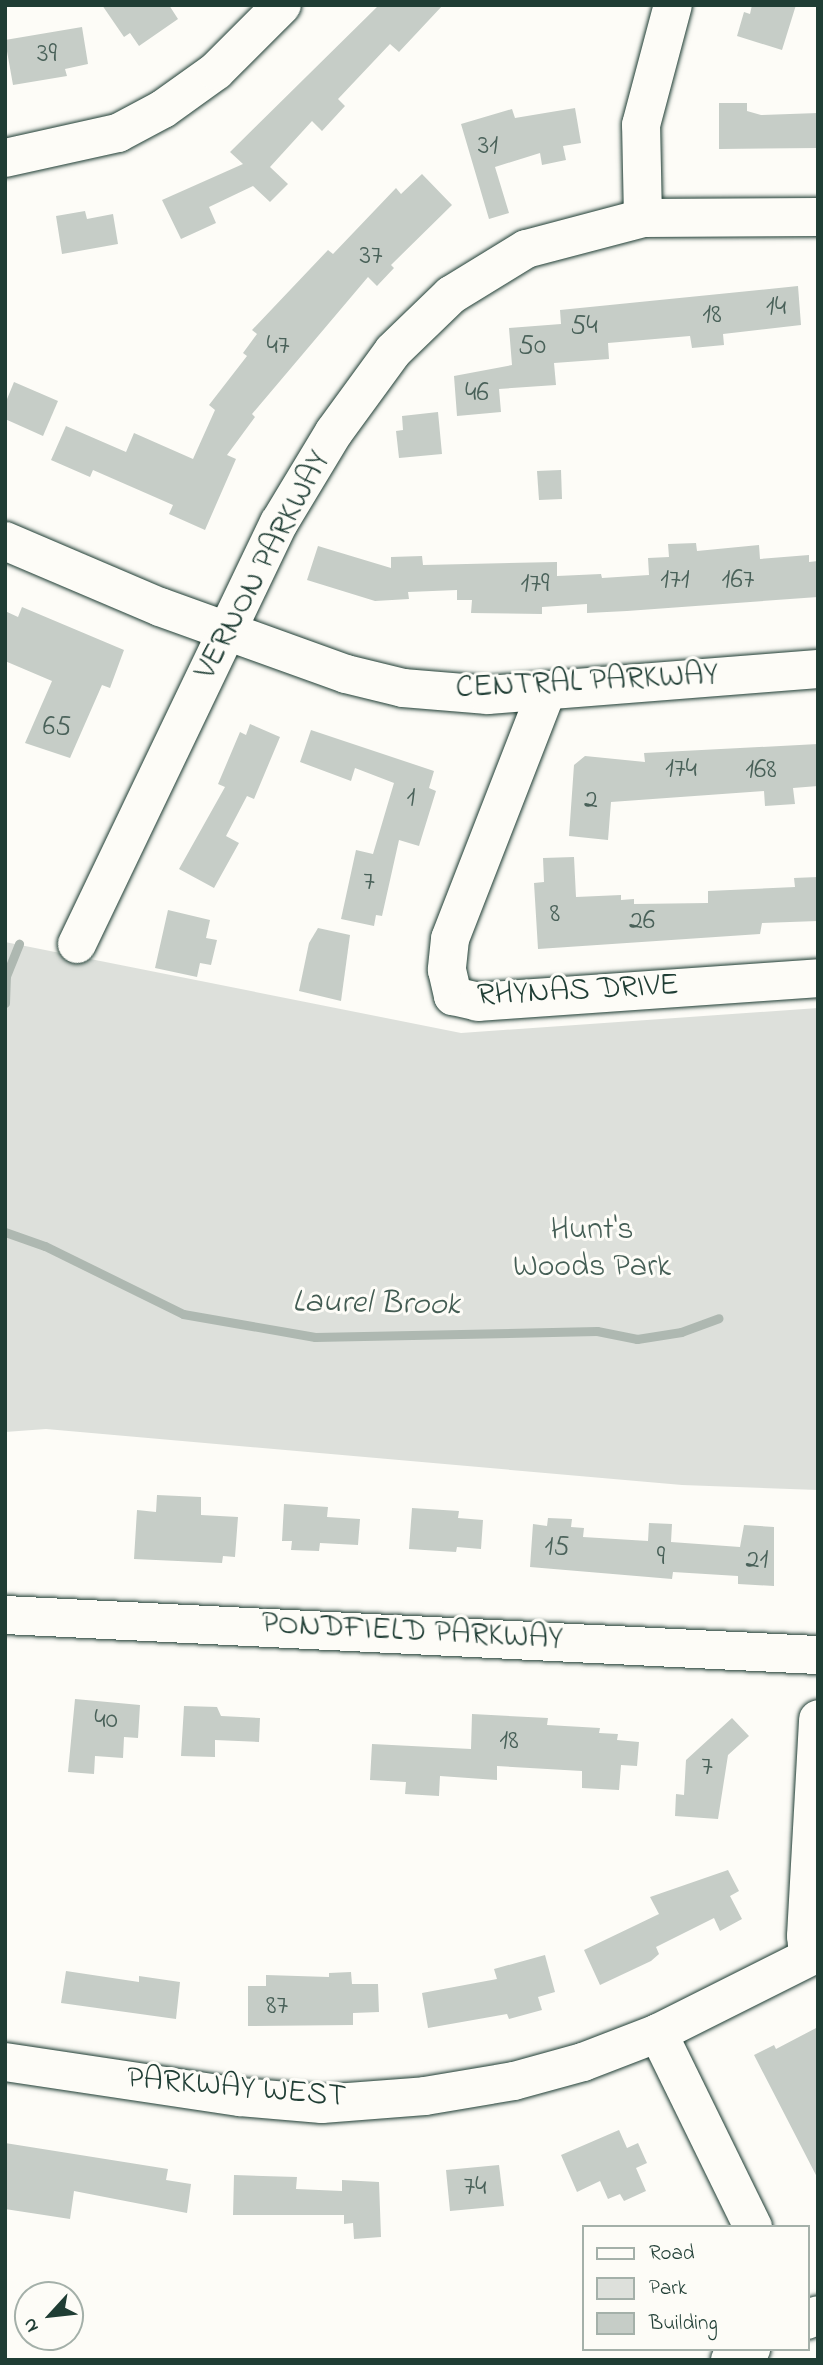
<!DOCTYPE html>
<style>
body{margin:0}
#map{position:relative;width:823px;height:2365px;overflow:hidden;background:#fdfcf7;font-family:"Indie Flower",sans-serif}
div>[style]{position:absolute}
.green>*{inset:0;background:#dde0db}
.stream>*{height:9px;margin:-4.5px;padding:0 4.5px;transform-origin:4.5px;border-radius:4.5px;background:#aeb8b1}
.building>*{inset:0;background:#c6cdc7}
.roads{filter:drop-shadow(0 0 2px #1f3d34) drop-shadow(0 0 2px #1f3d34)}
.minor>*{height:38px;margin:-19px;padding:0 19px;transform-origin:19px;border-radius:19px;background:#fdfcf7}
span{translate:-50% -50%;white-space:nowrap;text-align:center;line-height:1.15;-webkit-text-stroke:6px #fdfcf7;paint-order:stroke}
.number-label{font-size:28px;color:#496159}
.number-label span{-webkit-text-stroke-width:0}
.street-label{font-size:32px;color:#1f3d34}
.park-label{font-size:32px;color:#455e55}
.water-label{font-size:33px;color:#435c53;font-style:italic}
.frame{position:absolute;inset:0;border:7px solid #1f3d34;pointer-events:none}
.legend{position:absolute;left:582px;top:2225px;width:228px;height:126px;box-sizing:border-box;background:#fdfcf7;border:2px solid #a4b0a9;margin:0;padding:9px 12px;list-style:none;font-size:21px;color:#1f3d34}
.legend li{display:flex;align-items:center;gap:14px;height:35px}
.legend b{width:35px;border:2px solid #a4b0a9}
.north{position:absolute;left:14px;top:2281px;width:70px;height:70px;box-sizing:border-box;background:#fdfcf7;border:2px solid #a4b0a9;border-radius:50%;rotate:243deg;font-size:19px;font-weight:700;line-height:28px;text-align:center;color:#1f3d34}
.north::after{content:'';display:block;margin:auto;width:24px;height:32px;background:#1f3d34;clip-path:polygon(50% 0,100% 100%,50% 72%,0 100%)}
</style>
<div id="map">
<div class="green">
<i style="clip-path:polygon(5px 942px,461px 1033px,818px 1008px,818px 1490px,682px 1485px,46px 1429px,5px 1432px)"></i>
</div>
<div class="stream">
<i style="left:5px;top:1003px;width:27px;rotate:-88deg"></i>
<i style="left:6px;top:976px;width:35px;rotate:-68deg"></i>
<i style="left:5px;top:1232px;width:42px;rotate:19.3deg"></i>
<i style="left:45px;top:1246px;width:154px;rotate:26.2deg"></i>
<i style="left:183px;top:1314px;width:134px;rotate:9.9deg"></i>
<i style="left:315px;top:1337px;width:282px;rotate:-1.2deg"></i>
<i style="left:597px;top:1331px;width:41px;rotate:11.3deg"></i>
<i style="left:637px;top:1339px;width:45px;rotate:-9deg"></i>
<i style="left:681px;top:1332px;width:40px;rotate:-20.2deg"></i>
</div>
<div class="building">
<i style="clip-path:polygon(102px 5px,169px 5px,178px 19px,139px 46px,130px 33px,124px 37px)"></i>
<i style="clip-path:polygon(379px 5px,443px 5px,399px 52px,390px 44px,338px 99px,345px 106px,322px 131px,312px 121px,270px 167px,288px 184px,270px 202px,253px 186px,209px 207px,216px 223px,181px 239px,162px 200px,243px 164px,230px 152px)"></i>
<i style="clip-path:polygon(752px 5px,796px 5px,782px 50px,737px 36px,744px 12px,750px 14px)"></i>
<i style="clip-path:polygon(82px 27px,88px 64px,65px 69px,67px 76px,13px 85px,5px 40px)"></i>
<i style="clip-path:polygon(719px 103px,747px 103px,747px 111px,761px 115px,818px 113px,818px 148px,719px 149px)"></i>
<i style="clip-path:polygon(575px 108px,581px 143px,563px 146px,566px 160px,542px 165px,540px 153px,495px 167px,509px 213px,489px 219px,461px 124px,512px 109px,515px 118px)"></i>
<i style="clip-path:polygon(422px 174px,452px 205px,391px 265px,394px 268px,377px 286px,368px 277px,252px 414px,255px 417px,227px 455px,236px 459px,205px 530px,169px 514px,173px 505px,93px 470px,90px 477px,51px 460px,66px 426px,126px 452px,134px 433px,193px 459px,215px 410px,209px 405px,247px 356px,243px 353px,257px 334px,252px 330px,328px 250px,333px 254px,396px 188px,401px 194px)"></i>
<i style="clip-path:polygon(85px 211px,87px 219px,113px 214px,118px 244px,62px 254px,56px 216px)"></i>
<i style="clip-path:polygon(798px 286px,801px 325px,723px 334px,724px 345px,692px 348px,690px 336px,608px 343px,609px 359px,554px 363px,556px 385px,499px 389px,501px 412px,457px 416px,454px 376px,512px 365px,509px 328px,561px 324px,560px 310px)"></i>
<i style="clip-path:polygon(14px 382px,58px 401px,43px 436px,5px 419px,5px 404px)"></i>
<i style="clip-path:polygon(438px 412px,442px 454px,399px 458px,396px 431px,403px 430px,402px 416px)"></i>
<i style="clip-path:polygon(561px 470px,562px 499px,539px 500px,537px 471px)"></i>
<i style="clip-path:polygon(696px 543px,697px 551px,759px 545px,760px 559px,809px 555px,809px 562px,818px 561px,818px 597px,627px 611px,587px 613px,587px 604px,542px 607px,542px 614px,471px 613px,472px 600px,457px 600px,457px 590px,408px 592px,409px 599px,375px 601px,307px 580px,318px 546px,391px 568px,391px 557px,422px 556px,423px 565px,557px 562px,557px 576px,601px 574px,602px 578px,649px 575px,648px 558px,669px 557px,668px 544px)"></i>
<i style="clip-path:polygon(22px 607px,124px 650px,110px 688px,102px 685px,70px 758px,25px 743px,52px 681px,5px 661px,5px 611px,18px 617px)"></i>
<i style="clip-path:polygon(250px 724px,280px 737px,254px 799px,247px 796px,226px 836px,239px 843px,214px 888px,179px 869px,225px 787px,218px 784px,240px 732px,246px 735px)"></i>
<i style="clip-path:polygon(311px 730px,434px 771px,429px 788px,436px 791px,419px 846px,399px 840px,382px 916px,376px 915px,374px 926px,341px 919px,356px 850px,373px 854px,394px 783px,355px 768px,351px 781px,300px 762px)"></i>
<i style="clip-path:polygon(818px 744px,818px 786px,793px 788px,795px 804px,765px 806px,764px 791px,611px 802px,608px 840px,569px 836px,574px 765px,585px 756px,645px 762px,644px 753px)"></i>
<i style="clip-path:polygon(574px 857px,576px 897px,621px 895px,621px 900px,634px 899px,634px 904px,708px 903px,708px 891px,795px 887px,794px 878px,818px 877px,818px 921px,762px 923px,760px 934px,538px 949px,534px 883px,544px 882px,543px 858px)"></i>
<i style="clip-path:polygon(168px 910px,210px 920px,206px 938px,217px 940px,211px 965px,200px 963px,197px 977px,155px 968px)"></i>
<i style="clip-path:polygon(318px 928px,350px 935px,341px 1001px,299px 991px,309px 943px)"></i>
<i style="clip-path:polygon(157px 1495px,201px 1497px,201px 1515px,238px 1517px,235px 1557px,223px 1556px,222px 1563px,134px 1559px,137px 1510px,156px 1512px)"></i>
<i style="clip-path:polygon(284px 1504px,328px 1507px,327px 1517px,360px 1519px,358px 1545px,320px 1543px,319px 1551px,291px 1550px,292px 1541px,282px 1541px)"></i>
<i style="clip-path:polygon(412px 1508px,459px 1511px,458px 1518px,483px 1520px,481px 1549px,457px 1547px,456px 1552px,409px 1549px)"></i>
<i style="clip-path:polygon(548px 1518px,572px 1519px,571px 1527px,584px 1528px,583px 1537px,648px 1541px,649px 1523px,672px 1524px,671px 1542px,740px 1547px,744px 1525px,774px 1527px,774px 1586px,738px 1584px,738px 1576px,673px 1572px,672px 1579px,530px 1567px,533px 1524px,547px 1526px)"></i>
<i style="clip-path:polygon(75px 1699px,140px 1705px,138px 1738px,124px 1737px,123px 1758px,95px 1756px,94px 1774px,68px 1772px)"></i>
<i style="clip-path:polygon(184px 1706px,217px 1707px,221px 1716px,260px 1718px,259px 1742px,215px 1740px,215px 1757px,181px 1756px)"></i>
<i style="clip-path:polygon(472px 1714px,548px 1718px,547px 1725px,600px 1728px,599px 1733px,618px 1734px,617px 1740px,639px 1742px,637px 1766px,621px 1765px,619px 1790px,582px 1788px,582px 1771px,497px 1766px,497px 1780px,440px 1776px,439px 1796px,405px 1794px,406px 1782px,370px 1780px,372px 1744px,471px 1749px)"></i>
<i style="clip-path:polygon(732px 1718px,749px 1736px,728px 1755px,718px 1819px,675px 1816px,676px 1794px,684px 1795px,686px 1760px)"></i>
<i style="clip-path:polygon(728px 1870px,739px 1891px,730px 1896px,742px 1919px,720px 1931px,714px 1918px,656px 1947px,659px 1954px,651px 1961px,600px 1985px,584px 1950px,659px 1914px,650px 1897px)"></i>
<i style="clip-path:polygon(545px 1955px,555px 1992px,538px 1997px,542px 2010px,509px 2019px,507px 2014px,428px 2028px,422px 1993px,497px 1979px,494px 1969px)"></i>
<i style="clip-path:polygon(66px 1971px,139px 1982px,139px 1976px,180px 1982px,176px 2019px,61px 2003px)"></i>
<i style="clip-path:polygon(351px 1972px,352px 1984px,378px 1984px,379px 2012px,353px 2013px,353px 2025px,248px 2026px,248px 1986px,266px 1986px,266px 1975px,329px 1977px,329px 1973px)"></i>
<i style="clip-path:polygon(818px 2027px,818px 2179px,754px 2055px,774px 2045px,776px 2049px)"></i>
<i style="clip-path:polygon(619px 2130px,627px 2148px,638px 2143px,647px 2163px,636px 2168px,646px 2191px,624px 2201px,620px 2194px,608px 2199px,600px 2181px,577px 2192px,561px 2155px)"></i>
<i style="clip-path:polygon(5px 2143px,168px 2169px,166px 2180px,191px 2184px,187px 2213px,74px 2191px,70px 2219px,5px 2209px)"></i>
<i style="clip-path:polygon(499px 2165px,504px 2206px,450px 2211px,446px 2170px)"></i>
<i style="clip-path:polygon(234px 2175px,297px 2177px,296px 2189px,342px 2191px,342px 2180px,379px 2182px,381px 2237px,354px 2239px,353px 2223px,344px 2224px,344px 2215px,233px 2215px)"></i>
</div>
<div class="roads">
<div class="minor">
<i style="left:5px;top:158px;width:116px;rotate:-12.5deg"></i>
<i style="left:118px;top:133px;width:51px;rotate:-28.1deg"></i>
<i style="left:163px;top:109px;width:65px;rotate:-35.6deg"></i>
<i style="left:216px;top:71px;width:93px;rotate:-45deg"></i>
<i style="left:643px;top:218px;width:93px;rotate:-91.2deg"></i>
<i style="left:641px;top:125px;width:124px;rotate:-75.1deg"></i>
<i style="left:5px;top:541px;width:168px;rotate:23.1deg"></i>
<i style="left:160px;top:607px;width:198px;rotate:19.8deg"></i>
<i style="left:346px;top:674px;width:59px;rotate:13.8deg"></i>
<i style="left:403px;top:688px;width:85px;rotate:4.7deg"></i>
<i style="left:488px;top:695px;width:331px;rotate:-4.5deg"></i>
<i style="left:547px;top:690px;width:267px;rotate:111.3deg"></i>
<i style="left:450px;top:939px;width:31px;rotate:96deg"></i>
<i style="left:447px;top:970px;width:27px;rotate:77deg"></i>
<i style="left:453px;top:996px;width:26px;rotate:13deg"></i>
<i style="left:478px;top:1002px;width:341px;rotate:-4deg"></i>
<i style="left:77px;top:944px;width:467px;rotate:-64.4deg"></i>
<i style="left:279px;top:523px;width:106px;rotate:-58.9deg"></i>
<i style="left:334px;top:432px;width:100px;rotate:-53.9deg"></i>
<i style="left:393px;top:351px;width:81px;rotate:-44deg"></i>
<i style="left:451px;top:295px;width:88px;rotate:-31.5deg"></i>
<i style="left:526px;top:249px;width:121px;rotate:-14.8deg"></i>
<i style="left:643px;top:218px;width:175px;rotate:-0.3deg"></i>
<i style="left:5px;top:1615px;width:814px;rotate:2.82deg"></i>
<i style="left:808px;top:1957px;width:21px;rotate:-95deg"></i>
<i style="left:806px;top:1936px;width:217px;rotate:-86.8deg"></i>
<i style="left:658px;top:2033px;width:216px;rotate:63.9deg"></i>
<i style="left:5px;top:2062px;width:238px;rotate:8.5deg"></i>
<i style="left:240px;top:2097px;width:82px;rotate:4.9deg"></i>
<i style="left:322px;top:2104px;width:103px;rotate:-4.4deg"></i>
<i style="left:425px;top:2096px;width:90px;rotate:-9.6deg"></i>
<i style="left:514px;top:2081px;width:72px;rotate:-15.4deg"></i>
<i style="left:583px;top:2062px;width:80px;rotate:-21.1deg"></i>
<i style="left:658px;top:2033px;width:179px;rotate:-26.6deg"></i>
<i style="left:807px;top:2320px;width:12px;rotate:-24deg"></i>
<i style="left:730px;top:2360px;width:24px;rotate:-28deg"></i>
</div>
</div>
<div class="number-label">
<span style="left:47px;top:55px">39</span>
<span style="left:488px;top:147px">31</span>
<span style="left:371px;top:257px">37</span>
<span style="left:776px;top:308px">14</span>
<span style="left:712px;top:316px">18</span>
<span style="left:584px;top:327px">54</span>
<span style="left:278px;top:347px">47</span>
<span style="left:532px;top:347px">50</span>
<span style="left:477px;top:394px">46</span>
<span style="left:675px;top:581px">171</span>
<span style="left:738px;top:581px">167</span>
<span style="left:535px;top:585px">179</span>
<span style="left:57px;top:728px">65</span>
<span style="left:681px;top:770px">174</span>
<span style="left:761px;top:771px">168</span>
<span style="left:411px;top:799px">1</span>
<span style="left:591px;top:801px">2</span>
<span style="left:369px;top:883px">7</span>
<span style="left:555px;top:915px">8</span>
<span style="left:642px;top:922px">26</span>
<span style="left:557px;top:1548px">15</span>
<span style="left:661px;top:1558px">9</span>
<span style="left:757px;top:1561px">21</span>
<span style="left:106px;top:1721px">40</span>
<span style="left:509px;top:1742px">18</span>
<span style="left:707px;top:1768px">7</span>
<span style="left:277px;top:2007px">87</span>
<span style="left:475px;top:2188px">74</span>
</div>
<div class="street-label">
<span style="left:264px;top:566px;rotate:-62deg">VERNON PARKWAY</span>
<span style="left:587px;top:683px;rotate:-3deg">CENTRAL PARKWAY</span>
<span style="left:578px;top:992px;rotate:-3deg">RHYNAS DRIVE</span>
<span style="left:412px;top:1633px;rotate:3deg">PONDFIELD PARKWAY</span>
<span style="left:236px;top:2089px;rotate:5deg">PARKWAY WEST</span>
</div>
<div class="park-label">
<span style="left:592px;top:1250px">Hunt's<br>Woods Park</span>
</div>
<div class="water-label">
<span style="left:376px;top:1305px;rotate:1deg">Laurel Brook</span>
</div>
<div class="frame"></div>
<ul class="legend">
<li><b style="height:9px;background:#fdfcf7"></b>Road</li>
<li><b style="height:19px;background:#dde0db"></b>Park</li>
<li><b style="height:19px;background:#c6cdc7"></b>Building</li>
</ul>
<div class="north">N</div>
</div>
